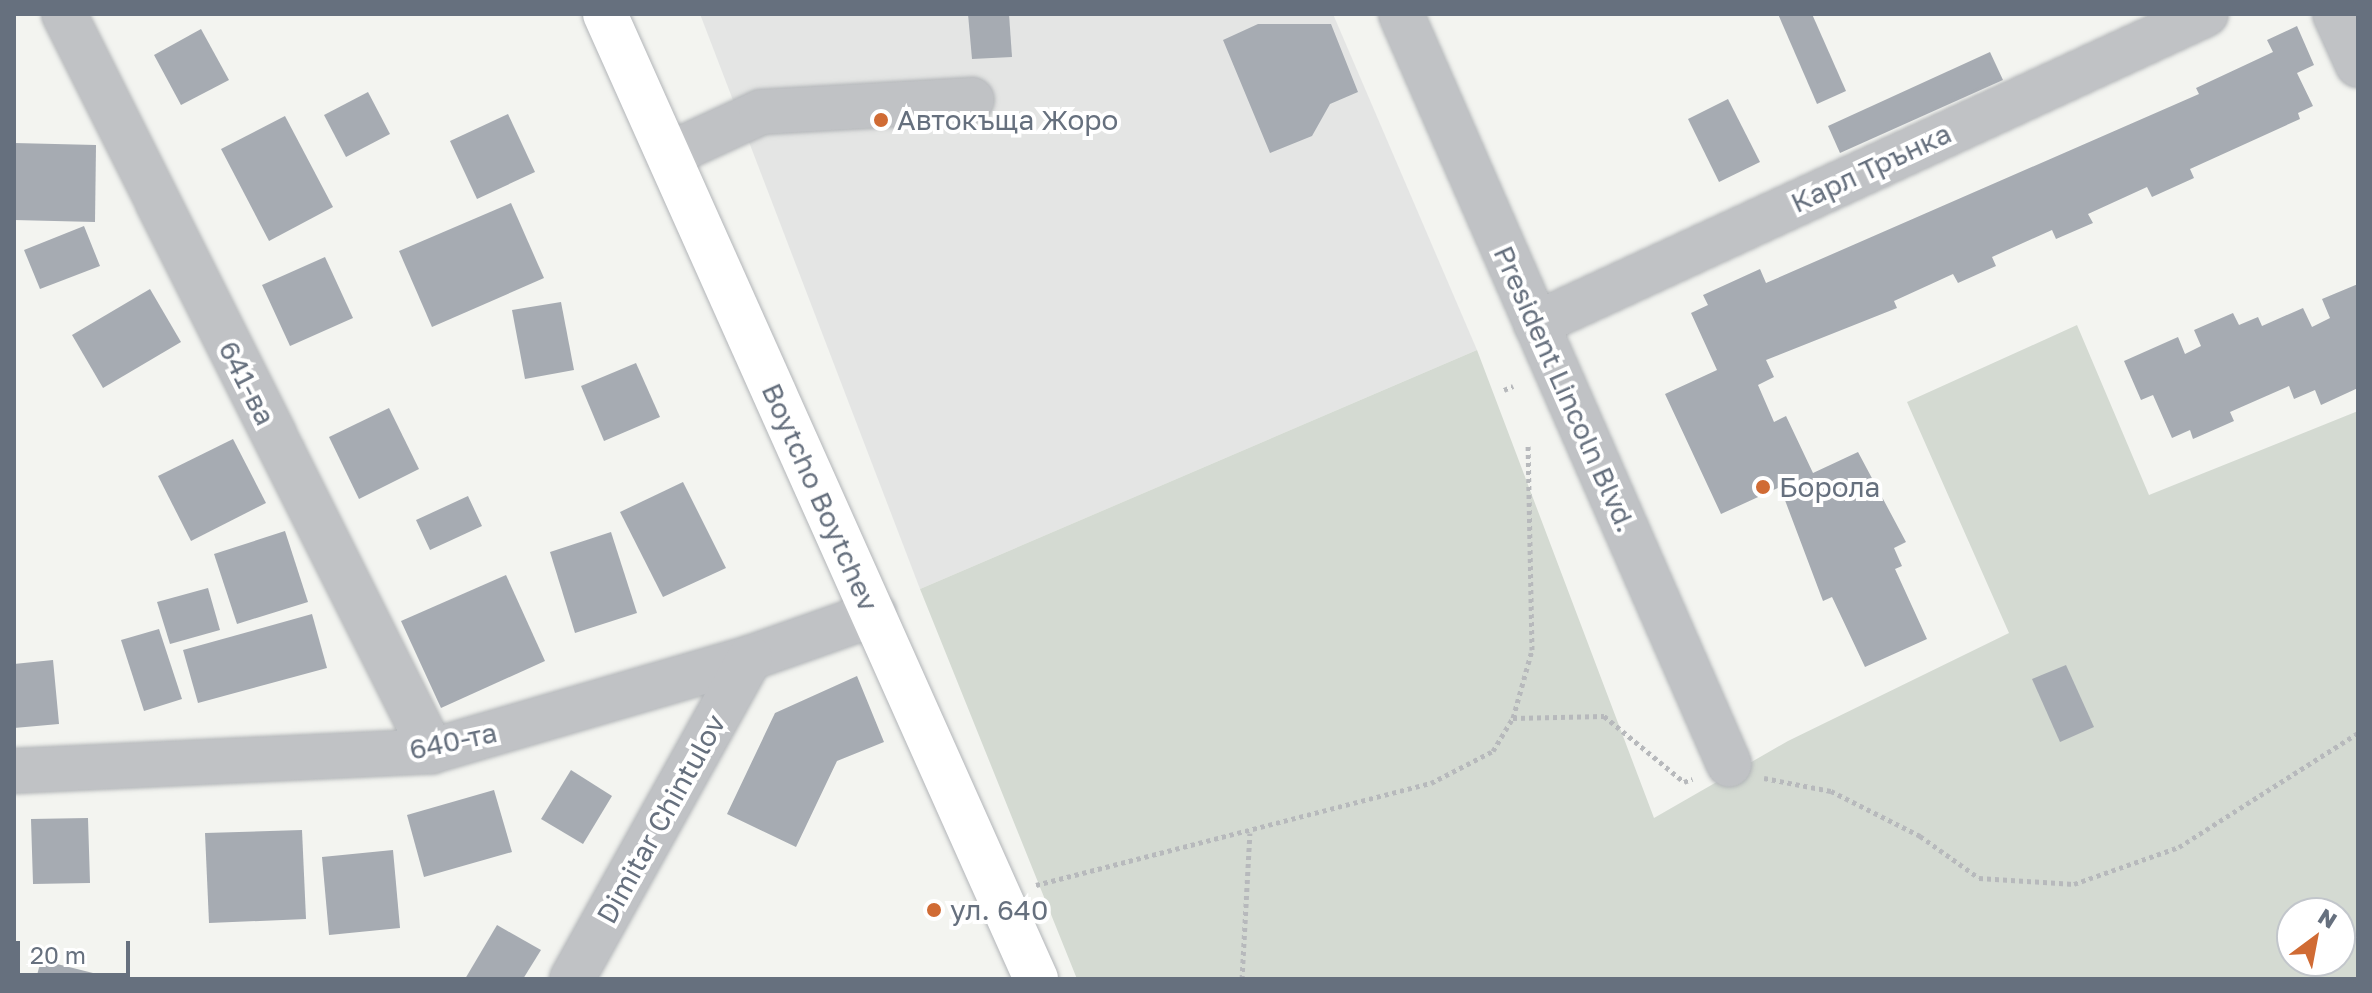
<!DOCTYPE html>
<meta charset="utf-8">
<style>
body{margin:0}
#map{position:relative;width:2372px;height:993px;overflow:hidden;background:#f3f4f0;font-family:"Golos Text",sans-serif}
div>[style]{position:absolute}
.built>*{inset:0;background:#e4e5e4}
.green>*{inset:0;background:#d4dad2}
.building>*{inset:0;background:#a6abb2}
.path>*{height:5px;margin-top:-2.5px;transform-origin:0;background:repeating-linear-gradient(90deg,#b7b9bc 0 4px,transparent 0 8px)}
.roads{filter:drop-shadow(0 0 2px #b2b5b8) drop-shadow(0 0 2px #b2b5b8)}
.minor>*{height:44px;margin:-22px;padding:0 22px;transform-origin:22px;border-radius:22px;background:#c0c2c5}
.highway>*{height:44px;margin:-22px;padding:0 22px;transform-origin:22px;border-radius:22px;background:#fff}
.dots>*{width:22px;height:22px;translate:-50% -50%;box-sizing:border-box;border:4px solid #fff;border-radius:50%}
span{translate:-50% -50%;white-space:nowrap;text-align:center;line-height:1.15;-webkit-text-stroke:8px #fff;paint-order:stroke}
.poi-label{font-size:28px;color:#66707e}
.left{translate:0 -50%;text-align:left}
.street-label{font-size:28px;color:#66707e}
.frame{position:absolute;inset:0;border:16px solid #66707e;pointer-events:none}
.north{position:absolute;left:2276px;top:897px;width:80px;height:80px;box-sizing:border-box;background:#fff;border:2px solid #c2c6cb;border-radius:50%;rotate:32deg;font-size:22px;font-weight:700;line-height:32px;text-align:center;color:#66707e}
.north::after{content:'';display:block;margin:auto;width:28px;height:36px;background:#d06b34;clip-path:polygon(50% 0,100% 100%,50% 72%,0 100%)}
.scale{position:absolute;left:16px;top:941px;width:114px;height:36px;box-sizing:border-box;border:4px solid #66707e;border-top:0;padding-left:10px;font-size:24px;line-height:28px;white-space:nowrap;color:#66707e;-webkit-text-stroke:6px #fff;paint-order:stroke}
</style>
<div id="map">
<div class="built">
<i style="clip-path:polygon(700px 14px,1333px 14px,1477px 350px,920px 589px)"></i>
</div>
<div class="green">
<i style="clip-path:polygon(evenodd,2077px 325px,2149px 495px,2358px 411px,2358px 979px,1077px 979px,920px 589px,1477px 350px,1654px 818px,1788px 741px,2009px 633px,1907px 402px,2077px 325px,2292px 913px,2340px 913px,2340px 961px,2292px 961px,2292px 913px)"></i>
</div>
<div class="building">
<i style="clip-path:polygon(968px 14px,1009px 14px,1012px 57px,972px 59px)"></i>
<i style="clip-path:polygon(1778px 14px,1812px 14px,1846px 91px,1817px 104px)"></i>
<i style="clip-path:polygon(1258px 24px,1331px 24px,1358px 92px,1330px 104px,1312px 136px,1270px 153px,1223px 40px)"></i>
<i style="clip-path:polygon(2297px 26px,2314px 65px,2297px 73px,2313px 106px,2298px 113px,2300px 119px,2190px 169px,2194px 178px,2152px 197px,2147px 187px,2088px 214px,2093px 223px,2056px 239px,2052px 230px,1992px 257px,1996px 266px,1958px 283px,1953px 274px,1894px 301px,1897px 308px,1766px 360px,1774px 377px,1758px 385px,1774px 422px,1786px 416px,1813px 473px,1858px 452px,1906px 542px,1894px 548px,1902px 566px,1895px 569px,1927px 639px,1865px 667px,1832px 597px,1823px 601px,1780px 487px,1721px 514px,1665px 394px,1717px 370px,1691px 313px,1708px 305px,1703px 295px,1760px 269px,1766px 283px,2199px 94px,2196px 88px,2273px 52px,2267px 40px)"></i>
<i style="clip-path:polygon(201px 29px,229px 80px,181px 105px,154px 55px)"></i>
<i style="clip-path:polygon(1990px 52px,2003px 80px,1840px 153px,1828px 126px)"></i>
<i style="clip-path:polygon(368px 92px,390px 134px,346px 157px,324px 115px)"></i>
<i style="clip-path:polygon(1728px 99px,1760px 162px,1719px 182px,1688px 119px)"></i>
<i style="clip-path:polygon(508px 114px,535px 172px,477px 199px,450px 141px)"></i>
<i style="clip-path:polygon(285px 116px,333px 207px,269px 241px,221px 149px)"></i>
<i style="clip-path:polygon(14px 143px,96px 145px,95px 222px,14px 220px)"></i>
<i style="clip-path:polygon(511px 203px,544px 278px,432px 327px,399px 251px)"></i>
<i style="clip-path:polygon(84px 226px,100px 266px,40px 289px,24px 250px)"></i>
<i style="clip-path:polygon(325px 257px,353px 318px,290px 346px,262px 285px)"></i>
<i style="clip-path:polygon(2358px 284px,2358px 388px,2321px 405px,2315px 390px,2294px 399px,2289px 386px,2230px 412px,2234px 421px,2193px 439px,2190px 430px,2172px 438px,2153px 395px,2141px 400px,2124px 361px,2178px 337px,2185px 354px,2201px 346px,2194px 330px,2233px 313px,2239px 325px,2258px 317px,2262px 326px,2303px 308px,2312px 327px,2330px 318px,2322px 299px)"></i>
<i style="clip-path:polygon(150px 289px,181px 342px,103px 388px,72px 335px)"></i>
<i style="clip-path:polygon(561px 302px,574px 370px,525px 379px,512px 310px)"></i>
<i style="clip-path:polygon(636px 363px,660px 417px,604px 441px,581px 386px)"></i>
<i style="clip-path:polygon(389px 408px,419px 469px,359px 499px,329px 437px)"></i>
<i style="clip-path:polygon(233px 439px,266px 503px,191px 541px,158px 476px)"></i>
<i style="clip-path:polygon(683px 482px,726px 568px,663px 597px,620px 512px)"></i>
<i style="clip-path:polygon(468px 496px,482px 526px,430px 550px,416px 520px)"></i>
<i style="clip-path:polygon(285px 531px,308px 602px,237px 624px,214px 554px)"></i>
<i style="clip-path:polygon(611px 532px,637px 613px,575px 633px,550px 552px)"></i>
<i style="clip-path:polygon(506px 575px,545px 661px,441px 708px,401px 621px)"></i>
<i style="clip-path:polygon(208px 588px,220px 630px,170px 644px,157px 602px)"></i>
<i style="clip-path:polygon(312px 614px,327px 668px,198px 703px,183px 650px)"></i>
<i style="clip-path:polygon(159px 629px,182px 699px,144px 711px,121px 640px)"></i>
<i style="clip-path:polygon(53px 660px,59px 724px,14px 728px,14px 664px)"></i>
<i style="clip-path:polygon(2066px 665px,2094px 727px,2060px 742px,2032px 679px)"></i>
<i style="clip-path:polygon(857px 676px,884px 742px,837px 761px,796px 847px,727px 814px,775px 713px)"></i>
<i style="clip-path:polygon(571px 770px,612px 796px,583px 844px,541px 819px)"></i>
<i style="clip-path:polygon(494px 790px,512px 852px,424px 877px,407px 815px)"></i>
<i style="clip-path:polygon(88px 818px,90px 883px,33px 884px,31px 819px)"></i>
<i style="clip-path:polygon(302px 830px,306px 919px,209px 923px,205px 833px)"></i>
<i style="clip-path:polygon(393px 850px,400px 928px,329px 935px,322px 857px)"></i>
<i style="clip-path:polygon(497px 925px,541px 950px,523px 979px,465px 979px)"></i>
<i style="clip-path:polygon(41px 960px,93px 973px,91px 979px,36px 979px)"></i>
</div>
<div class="path">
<i style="left:1504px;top:390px;width:10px;rotate:-24deg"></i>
<i style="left:1513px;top:718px;width:91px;rotate:-1.3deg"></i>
<i style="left:1604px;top:716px;width:104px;rotate:39.5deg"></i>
<i style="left:1684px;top:782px;width:9px;rotate:-21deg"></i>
<i style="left:1764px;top:778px;width:68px;rotate:11deg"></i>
<i style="left:1831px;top:791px;width:100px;rotate:26.8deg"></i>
<i style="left:1920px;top:836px;width:72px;rotate:35.4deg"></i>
<i style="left:1979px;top:878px;width:95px;rotate:3.6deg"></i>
<i style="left:2074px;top:884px;width:111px;rotate:-19.4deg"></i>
<i style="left:2179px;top:847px;width:212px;rotate:-32.5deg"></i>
<i style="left:1036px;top:885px;width:408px;rotate:-14.5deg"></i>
<i style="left:1431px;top:783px;width:70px;rotate:-27.3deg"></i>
<i style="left:1493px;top:751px;width:39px;rotate:-59deg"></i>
<i style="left:1513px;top:718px;width:71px;rotate:-74.4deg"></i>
<i style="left:1532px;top:650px;width:204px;rotate:-91.1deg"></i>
<i style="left:1242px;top:979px;width:146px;rotate:-86.9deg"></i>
</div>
<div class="roads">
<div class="minor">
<i style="left:64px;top:14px;width:824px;rotate:63.47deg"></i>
<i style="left:1401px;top:14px;width:819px;rotate:66.38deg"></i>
<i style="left:2335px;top:14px;width:56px;rotate:65.7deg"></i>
<i style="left:668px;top:155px;width:102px;rotate:-24.8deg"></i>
<i style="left:761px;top:112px;width:211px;rotate:-3.3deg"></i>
<i style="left:1536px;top:324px;width:738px;rotate:-24.83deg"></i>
<i style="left:14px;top:771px;width:418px;rotate:-2.7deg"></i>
<i style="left:432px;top:751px;width:331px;rotate:-16.3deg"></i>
<i style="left:750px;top:658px;width:132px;rotate:-19.5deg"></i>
<i style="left:572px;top:979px;width:367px;rotate:-61deg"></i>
</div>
<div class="highway">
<i style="left:605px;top:14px;width:1057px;rotate:65.93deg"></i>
</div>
</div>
<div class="dots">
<i style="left:881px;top:120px;background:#d06b34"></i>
<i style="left:1763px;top:487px;background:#d06b34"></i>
<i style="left:934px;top:910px;background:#d06b34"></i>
</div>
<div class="poi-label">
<span class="left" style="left:897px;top:120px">Автокъща Жоро</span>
<span class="left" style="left:1779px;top:487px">Борола</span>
<span class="left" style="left:950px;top:910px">ул. 640</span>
</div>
<div class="street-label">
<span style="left:1871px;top:168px;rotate:-25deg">Карл Трънка</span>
<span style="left:247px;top:383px;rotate:63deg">641-ва</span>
<span style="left:1565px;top:389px;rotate:66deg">President Lincoln Blvd.</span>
<span style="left:820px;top:497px;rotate:66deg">Boytcho Boytchev</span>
<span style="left:453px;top:741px;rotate:-12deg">640-та</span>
<span style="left:661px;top:819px;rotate:-61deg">Dimitar Chintulov</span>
</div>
<div class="frame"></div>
<div class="north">N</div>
<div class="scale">20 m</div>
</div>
